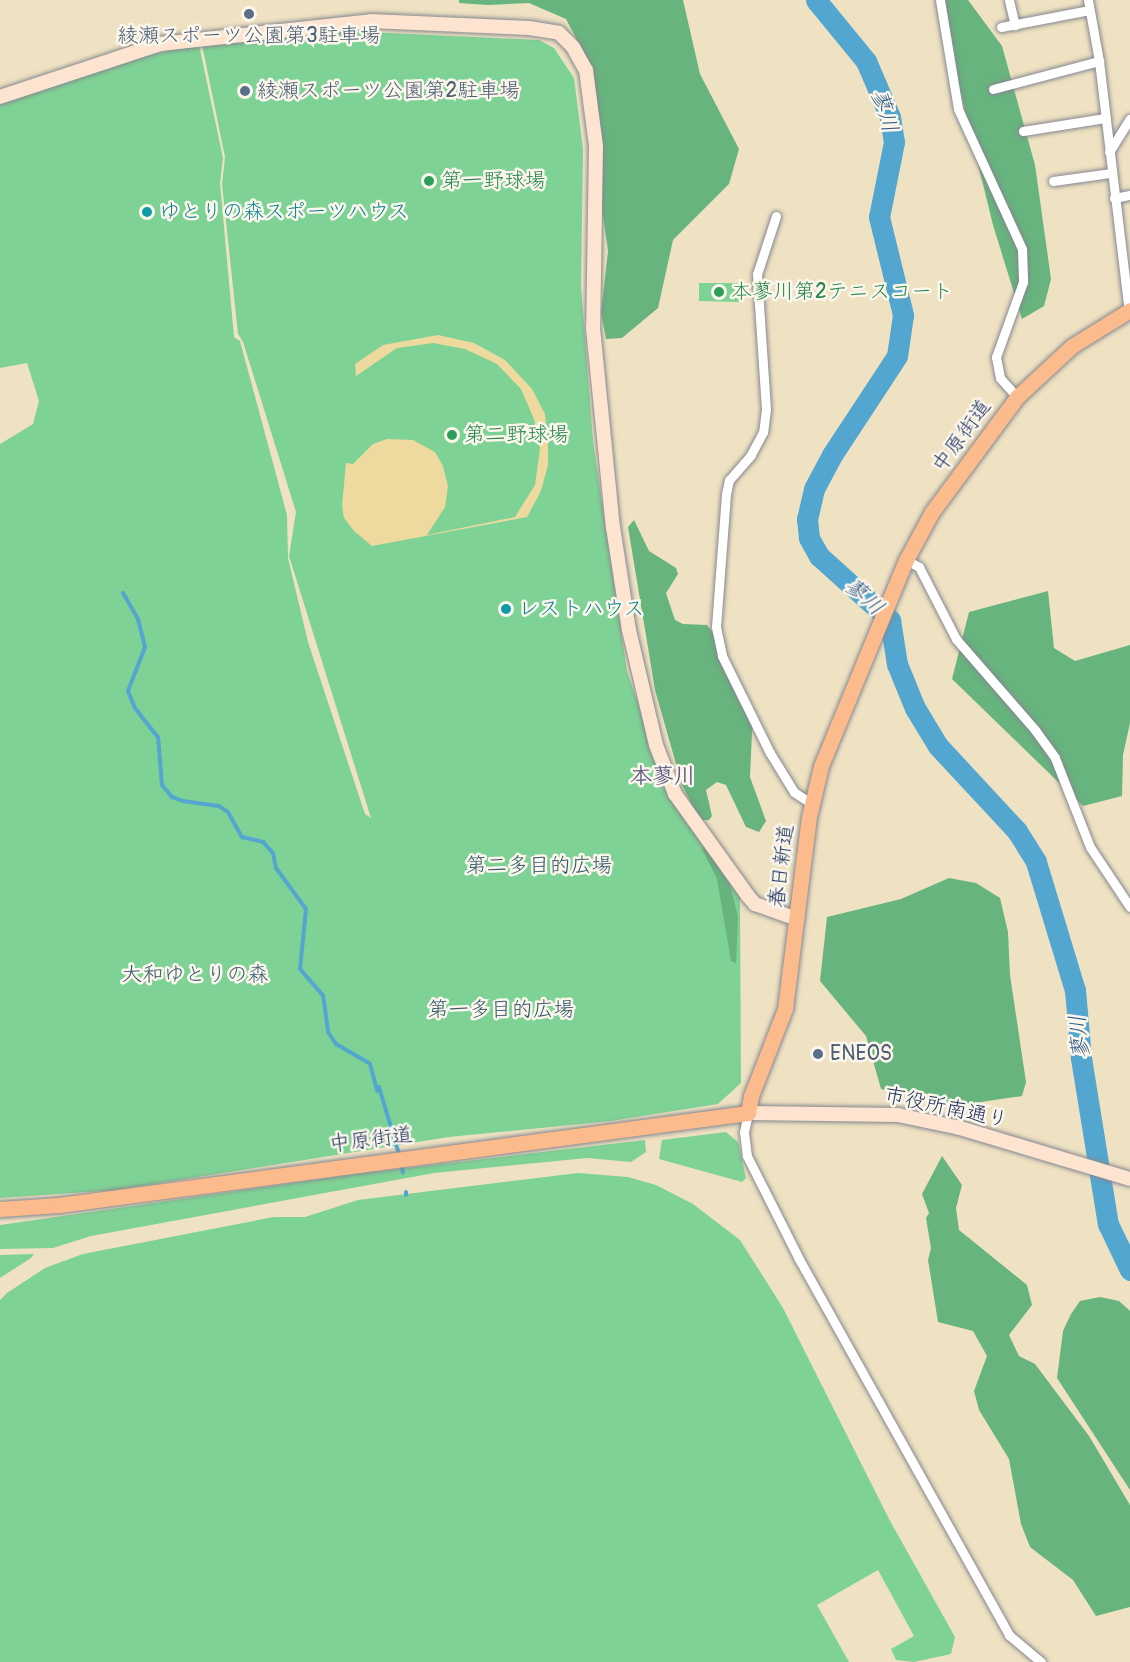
<!DOCTYPE html>
<meta charset="utf-8">
<style>
body{margin:0}
#map{position:relative;width:1130px;height:1662px;overflow:hidden;background:#efe2c2;font-family:Pangolin,"Klee One",sans-serif}
div>[style]{position:absolute}
.green>*{inset:0;background:#7fd295}
.forest>*{inset:0;background:#67b47e}
.sand>*{inset:0;background:#eeda9e}
.stream>*{height:4px;margin:-2px;padding:0 2px;transform-origin:2px;border-radius:2px;background:#53a6cf}
.river>*{height:21px;margin:-10.5px;padding:0 10.5px;transform-origin:10.5px;border-radius:10.5px;background:#53a6cf}
.roads{filter:drop-shadow(0 0 2px #858890) drop-shadow(0 0 2px #858890)}
.street>*{height:9px;margin:-4.5px;padding:0 4.5px;transform-origin:4.5px;border-radius:4.5px;background:#fff}
.secondary>*{height:14px;margin:-7px;padding:0 7px;transform-origin:7px;border-radius:7px;background:#fde4d1}
.primary>*{height:15px;margin:-7.5px;padding:0 7.5px;transform-origin:7.5px;border-radius:7.5px;background:#fbbb8d}
.dots>*{width:16px;height:16px;translate:-50% -50%;box-sizing:border-box;border:3px solid #fbf7ec;border-radius:50%}
span{translate:-50% -50%;white-space:nowrap;text-align:center;line-height:1.15;-webkit-text-stroke:5px #fbf7ec;paint-order:stroke}
.service-label{font-size:21px;color:#4e5e75}
.left{translate:0 -50%;text-align:left}
.leisure-label{font-size:21px;color:#27864d}
.culture-label{font-size:21px;color:#0d838f}
.street-label{font-size:21px;color:#1b2f5e}
.park-label{font-size:21px;color:#34586c}
.water-label{font-size:22px;color:#2f5986;font-style:italic}
.neighbourhood-label{font-size:22px;color:#615d85;font-weight:700}
</style>
<div id="map">
<div class="green">
<i style="clip-path:polygon(347px 31px,539px 40px,554px 48px,574px 78px,583px 149px,581px 286px,593px 441px,627px 671px,668px 793px,740px 895px,741px 1083px,718px 1104px,611px 1121px,449px 1137px,116px 1190px,0 1198px,0 444px,33px 424px,39px 401px,27px 363px,0 368px,0 103px,126px 59px,199px 45px,223px 158px,220px 183px,234px 337px,240px 341px,287px 515px,288px 558px,308px 642px,365px 814px,371px 818px,289px 556px,296px 512px,243px 342px,238px 334px,222px 184px,225px 157px,202px 45px)"></i>
<i style="clip-path:polygon(699px 283px,739px 283px,739px 302px,699px 301px)"></i>
<i style="clip-path:polygon(726px 1132px,738px 1142px,746px 1178px,742px 1182px,659px 1159px,662px 1140px)"></i>
<i style="clip-path:polygon(645px 1140px,646px 1152px,631px 1162px,587px 1158px,434px 1173px,91px 1236px,53px 1248px,0 1249px,0 1225px,356px 1174px)"></i>
<i style="clip-path:polygon(578px 1173px,628px 1177px,656px 1185px,693px 1204px,740px 1240px,783px 1308px,889px 1519px,955px 1637px,951px 1654px,914px 1662px,896px 1660px,891px 1649px,914px 1636px,878px 1570px,817px 1605px,849px 1662px,0 1662px,0 1300px,7px 1293px,45px 1268px,83px 1254px,274px 1217px,305px 1217px,358px 1200px)"></i>
<i style="clip-path:polygon(34px 1254px,31px 1258px,0 1278px,0 1255px)"></i>
</div>
<div class="forest">
<i style="clip-path:polygon(459px 0,683px 0,700px 74px,739px 149px,729px 184px,673px 240px,658px 308px,622px 338px,606px 339px,601px 313px,608px 251px,578px 42px,566px 19px,529px 3px,487px 5px,459px 3px)"></i>
<i style="clip-path:polygon(938px 0,968px 0,1002px 46px,1035px 165px,1051px 279px,1044px 306px,1022px 319px,993px 225px)"></i>
<i style="clip-path:polygon(634px 520px,649px 551px,676px 568px,678px 574px,666px 593px,675px 620px,683px 624px,707px 625px,720px 642px,753px 712px,750px 777px,766px 821px,759px 832px,746px 827px,726px 785px,717px 782px,706px 790px,712px 816px,709px 820px,703px 820px,696px 813px,682px 785px,655px 690px,628px 527px)"></i>
<i style="clip-path:polygon(1048px 591px,1054px 648px,1075px 661px,1130px 645px,1130px 723px,1123px 755px,1122px 796px,1083px 806px,952px 679px,969px 612px)"></i>
<i style="clip-path:polygon(705px 845px,730px 885px,738px 917px,736px 963px,731px 961px,717px 879px,702px 849px)"></i>
<i style="clip-path:polygon(949px 878px,976px 883px,1000px 898px,1008px 932px,1010px 975px,1026px 1082px,1022px 1096px,954px 1106px,881px 1089px,866px 1036px,820px 981px,827px 917px,901px 899px)"></i>
<i style="clip-path:polygon(942px 1156px,962px 1185px,956px 1208px,959px 1230px,1027px 1285px,1032px 1305px,1009px 1335px,1019px 1356px,1035px 1364px,1089px 1436px,1130px 1505px,1130px 1607px,1096px 1616px,1073px 1580px,1030px 1547px,1021px 1524px,1009px 1459px,979px 1410px,974px 1391px,987px 1356px,973px 1331px,938px 1322px,928px 1260px,931px 1248px,926px 1218px,929px 1213px,922px 1194px)"></i>
<i style="clip-path:polygon(1100px 1297px,1119px 1301px,1130px 1311px,1130px 1490px,1057px 1378px,1063px 1331px,1071px 1314px,1080px 1301px)"></i>
</div>
<div class="sand">
<i style="clip-path:polygon(438px 335px,474px 343px,505px 360px,532px 389px,545px 414px,548px 443px,548px 465px,541px 491px,527px 517px,372px 546px,354px 531px,344px 518px,342px 506px,346px 463px,353px 464px,373px 444px,387px 439px,413px 440px,435px 452px,443px 466px,448px 486px,445px 507px,427px 535px,515px 517px,535px 485px,540px 449px,534px 419px,521px 389px,497px 364px,465px 349px,433px 343px,397px 348px,356px 376px,355px 364px,383px 345px)"></i>
</div>
<div class="stream">
<i style="left:123px;top:593px;width:30px;rotate:60deg"></i>
<i style="left:138px;top:619px;width:29px;rotate:76deg"></i>
<i style="left:145px;top:647px;width:47px;rotate:111.1deg"></i>
<i style="left:128px;top:691px;width:18px;rotate:68deg"></i>
<i style="left:135px;top:708px;width:37px;rotate:52deg"></i>
<i style="left:158px;top:737px;width:48px;rotate:85.2deg"></i>
<i style="left:162px;top:785px;width:16px;rotate:50deg"></i>
<i style="left:172px;top:797px;width:12px;rotate:20deg"></i>
<i style="left:183px;top:801px;width:36px;rotate:8deg"></i>
<i style="left:219px;top:806px;width:11px;rotate:34deg"></i>
<i style="left:228px;top:812px;width:29px;rotate:61deg"></i>
<i style="left:242px;top:837px;width:22px;rotate:13deg"></i>
<i style="left:263px;top:842px;width:15px;rotate:48deg"></i>
<i style="left:273px;top:853px;width:15px;rotate:79deg"></i>
<i style="left:276px;top:868px;width:51px;rotate:53.8deg"></i>
<i style="left:306px;top:909px;width:60px;rotate:95.7deg"></i>
<i style="left:300px;top:969px;width:35px;rotate:49deg"></i>
<i style="left:323px;top:995px;width:37px;rotate:82deg"></i>
<i style="left:328px;top:1032px;width:14px;rotate:56deg"></i>
<i style="left:336px;top:1044px;width:39px;rotate:30deg"></i>
<i style="left:370px;top:1064px;width:28px;rotate:75deg"></i>
<i style="left:379px;top:1087px;width:70px;rotate:73.4deg"></i>
<i style="left:401px;top:1162px;width:11px;rotate:80deg"></i>
<i style="left:406px;top:1192px;width:3px;rotate:90deg"></i>
</div>
<div class="river">
<i style="left:816px;top:0;width:79px;rotate:50.7deg"></i>
<i style="left:866px;top:61px;width:61px;rotate:66.8deg"></i>
<i style="left:890px;top:117px;width:25px;rotate:81deg"></i>
<i style="left:894px;top:142px;width:76px;rotate:101.3deg"></i>
<i style="left:879px;top:217px;width:101px;rotate:76.2deg"></i>
<i style="left:903px;top:315px;width:41px;rotate:98.3deg"></i>
<i style="left:897px;top:356px;width:118px;rotate:123.3deg"></i>
<i style="left:832px;top:455px;width:38px;rotate:118deg"></i>
<i style="left:814px;top:489px;width:31px;rotate:103deg"></i>
<i style="left:807px;top:519px;width:19px;rotate:84deg"></i>
<i style="left:809px;top:538px;width:21px;rotate:61deg"></i>
<i style="left:819px;top:556px;width:96px;rotate:42deg"></i>
<i style="left:890px;top:620px;width:45px;rotate:81deg"></i>
<i style="left:897px;top:664px;width:48px;rotate:67.8deg"></i>
<i style="left:915px;top:708px;width:44px;rotate:58.8deg"></i>
<i style="left:938px;top:746px;width:116px;rotate:47.1deg"></i>
<i style="left:1017px;top:831px;width:36px;rotate:58deg"></i>
<i style="left:1036px;top:862px;width:134px;rotate:73.1deg"></i>
<i style="left:1075px;top:990px;width:68px;rotate:85deg"></i>
<i style="left:1081px;top:1058px;width:168px;rotate:80.8deg"></i>
<i style="left:1108px;top:1224px;width:51px;rotate:64.4deg"></i>
</div>
<div class="roads">
<div class="street">
<i style="left:940px;top:0;width:110px;rotate:80.6deg"></i>
<i style="left:958px;top:109px;width:154px;rotate:65.4deg"></i>
<i style="left:1022px;top:249px;width:33px;rotate:88deg"></i>
<i style="left:1023px;top:282px;width:80px;rotate:109.8deg"></i>
<i style="left:996px;top:357px;width:21px;rotate:79deg"></i>
<i style="left:1000px;top:378px;width:25px;rotate:48deg"></i>
<i style="left:1009px;top:0;width:26px;rotate:77deg"></i>
<i style="left:1088px;top:0;width:62px;rotate:79.8deg"></i>
<i style="left:1099px;top:61px;width:254px;rotate:83.2deg"></i>
<i style="left:1001px;top:27px;width:90px;rotate:-10.9deg"></i>
<i style="left:993px;top:89px;width:110px;rotate:-14.8deg"></i>
<i style="left:1023px;top:131px;width:83px;rotate:-9deg"></i>
<i style="left:1109px;top:152px;width:39px;rotate:-58deg"></i>
<i style="left:1053px;top:181px;width:59px;rotate:-7.9deg"></i>
<i style="left:1114px;top:198px;width:16px;rotate:-11deg"></i>
<i style="left:776px;top:216px;width:61px;rotate:108.1deg"></i>
<i style="left:757px;top:274px;width:135px;rotate:86.2deg"></i>
<i style="left:766px;top:409px;width:23px;rotate:97deg"></i>
<i style="left:763px;top:432px;width:26px;rotate:118deg"></i>
<i style="left:751px;top:455px;width:33px;rotate:131deg"></i>
<i style="left:729px;top:480px;width:14px;rotate:102deg"></i>
<i style="left:726px;top:494px;width:133px;rotate:94.3deg"></i>
<i style="left:716px;top:627px;width:30px;rotate:78deg"></i>
<i style="left:722px;top:656px;width:108px;rotate:63.7deg"></i>
<i style="left:770px;top:753px;width:46px;rotate:58.4deg"></i>
<i style="left:794px;top:792px;width:22px;rotate:34deg"></i>
<i style="left:906px;top:560px;width:15px;rotate:28deg"></i>
<i style="left:919px;top:567px;width:81px;rotate:62.8deg"></i>
<i style="left:956px;top:639px;width:121px;rotate:49deg"></i>
<i style="left:1035px;top:730px;width:34px;rotate:54deg"></i>
<i style="left:1055px;top:758px;width:96px;rotate:68.5deg"></i>
<i style="left:1090px;top:847px;width:72px;rotate:56.3deg"></i>
<i style="left:748px;top:1113px;width:19px;rotate:102deg"></i>
<i style="left:744px;top:1132px;width:24px;rotate:83deg"></i>
<i style="left:747px;top:1156px;width:115px;rotate:63.2deg"></i>
<i style="left:799px;top:1259px;width:431px;rotate:60.8deg"></i>
<i style="left:1009px;top:1635px;width:42px;rotate:40.2deg"></i>
</div>
<div class="secondary">
<i style="left:0;top:97px;width:169px;rotate:-18.3deg"></i>
<i style="left:160px;top:44px;width:212px;rotate:-6.2deg"></i>
<i style="left:371px;top:21px;width:158px;rotate:2.5deg"></i>
<i style="left:529px;top:28px;width:30px;rotate:9deg"></i>
<i style="left:559px;top:33px;width:20px;rotate:45deg"></i>
<i style="left:573px;top:47px;width:26px;rotate:61deg"></i>
<i style="left:586px;top:70px;width:77px;rotate:82.5deg"></i>
<i style="left:596px;top:146px;width:182px;rotate:90.9deg"></i>
<i style="left:593px;top:328px;width:200px;rotate:84.3deg"></i>
<i style="left:613px;top:527px;width:104px;rotate:81.2deg"></i>
<i style="left:629px;top:630px;width:118px;rotate:76.8deg"></i>
<i style="left:656px;top:745px;width:53px;rotate:68.8deg"></i>
<i style="left:675px;top:794px;width:125px;rotate:54.4deg"></i>
<i style="left:748px;top:896px;width:11px;rotate:49deg"></i>
<i style="left:755px;top:904px;width:45px;rotate:19.7deg"></i>
<i style="left:748px;top:1113px;width:150px;rotate:0.8deg"></i>
<i style="left:898px;top:1115px;width:63px;rotate:11.8deg"></i>
<i style="left:960px;top:1128px;width:177px;rotate:16.7deg"></i>
</div>
<div class="primary">
<i style="left:0;top:1209px;width:59px;rotate:-3.9deg"></i>
<i style="left:59px;top:1205px;width:695px;rotate:-7.61deg"></i>
<i style="left:748px;top:1113px;width:17px;rotate:-80deg"></i>
<i style="left:751px;top:1096px;width:93px;rotate:-68.7deg"></i>
<i style="left:785px;top:1009px;width:193px;rotate:-82.9deg"></i>
<i style="left:809px;top:817px;width:52px;rotate:-76.8deg"></i>
<i style="left:821px;top:766px;width:223px;rotate:-67.6deg"></i>
<i style="left:906px;top:560px;width:55px;rotate:-61.6deg"></i>
<i style="left:932px;top:512px;width:143px;rotate:-53.5deg"></i>
<i style="left:1017px;top:397px;width:75px;rotate:-42.8deg"></i>
<i style="left:1072px;top:346px;width:68px;rotate:-31.8deg"></i>
</div>
</div>
<div class="dots">
<i style="left:249px;top:14px;background:#5c6f8a"></i>
<i style="left:245px;top:91px;background:#5c6f8a"></i>
<i style="left:429px;top:181px;background:#2e9e5b"></i>
<i style="left:147px;top:212px;background:#0f9aa8"></i>
<i style="left:719px;top:292px;background:#2e9e5b"></i>
<i style="left:452px;top:435px;background:#2e9e5b"></i>
<i style="left:506px;top:609px;background:#0f9aa8"></i>
<i style="left:818px;top:1054px;background:#5c6f8a"></i>
</div>
<div class="service-label">
<span style="left:249px;top:36px">綾瀬スポーツ公園第3駐車場</span>
<span class="left" style="left:257px;top:91px">綾瀬スポーツ公園第2駐車場</span>
<span class="left" style="left:830px;top:1054px">ENEOS</span>
</div>
<div class="leisure-label">
<span class="left" style="left:441px;top:181px">第一野球場</span>
<span class="left" style="left:731px;top:292px">本蓼川第2テニスコート</span>
<span class="left" style="left:464px;top:435px">第二野球場</span>
</div>
<div class="culture-label">
<span class="left" style="left:159px;top:212px">ゆとりの森スポーツハウス</span>
<span class="left" style="left:518px;top:609px">レストハウス</span>
</div>
<div class="street-label">
<span style="left:962px;top:436px;rotate:-54deg">中原街道</span>
<span style="left:782px;top:866px;rotate:-83deg">春日新道</span>
<span style="left:946px;top:1108px;rotate:12deg">市役所南通り</span>
<span style="left:371px;top:1140px;rotate:-7deg">中原街道</span>
</div>
<div class="park-label">
<span style="left:539px;top:866px">第二多目的広場</span>
<span style="left:195px;top:975px">大和ゆとりの森</span>
<span style="left:501px;top:1010px">第一多目的広場</span>
</div>
<div class="water-label">
<span style="left:884px;top:111px;rotate:73deg">蓼川</span>
<span style="left:864px;top:597px;rotate:42deg">蓼川</span>
<span style="left:1080px;top:1037px;rotate:-96deg">蓼川</span>
</div>
<div class="neighbourhood-label">
<span style="left:663px;top:777px">本蓼川</span>
</div>
</div>
